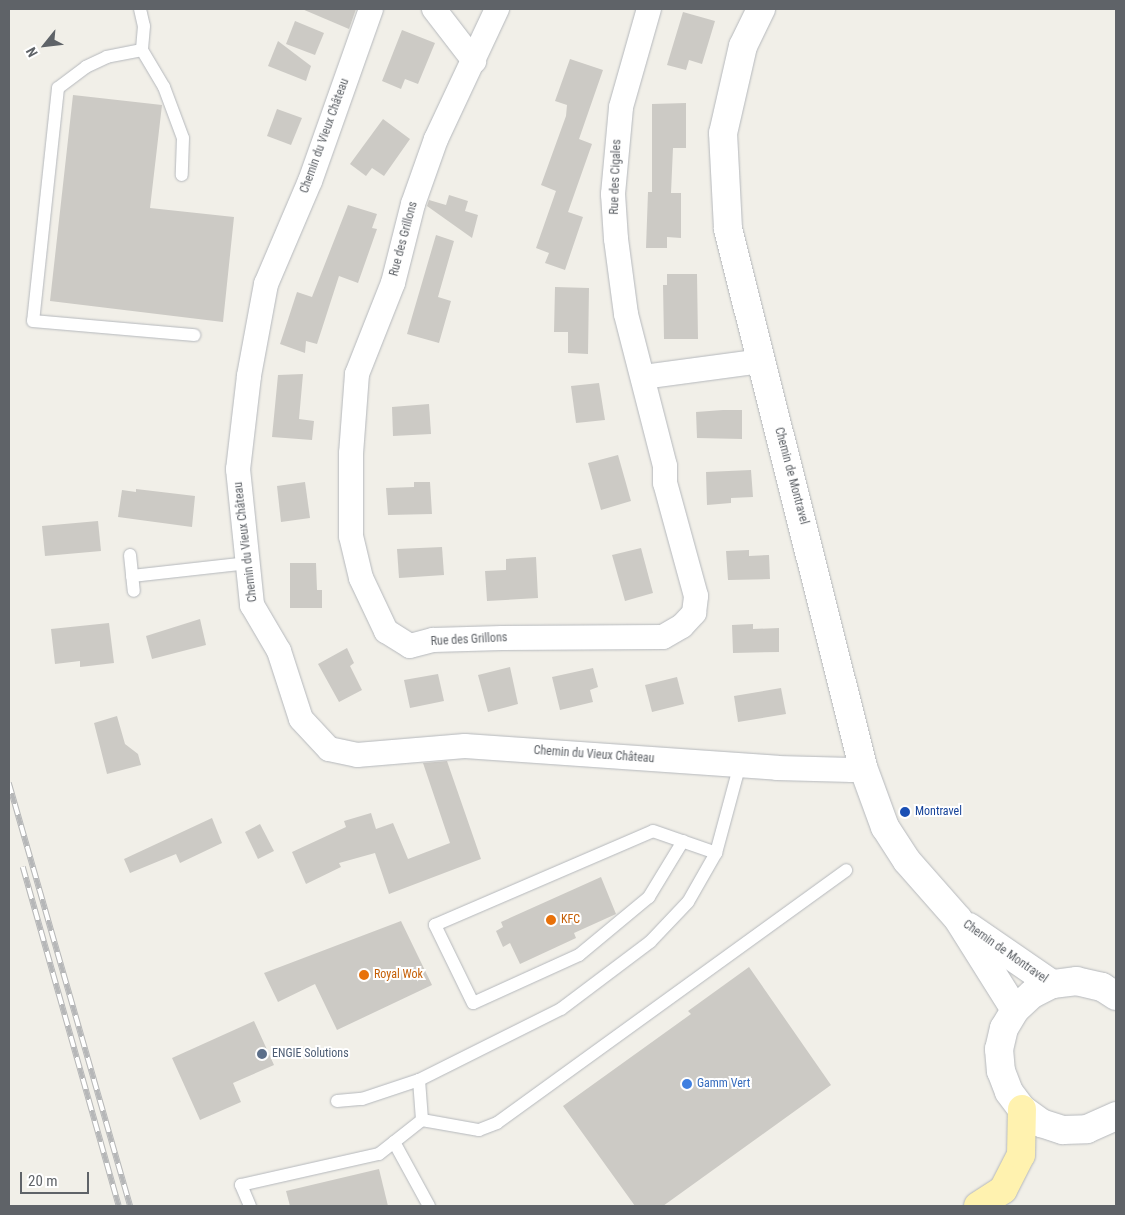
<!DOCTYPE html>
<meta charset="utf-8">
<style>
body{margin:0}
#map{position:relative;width:1125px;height:1215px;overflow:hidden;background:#f1efe8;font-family:"Roboto Condensed",sans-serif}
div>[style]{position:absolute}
.building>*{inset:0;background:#cccac5}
.roads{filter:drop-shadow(0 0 1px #b5b8bc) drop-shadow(0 0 1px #b5b8bc)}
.service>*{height:12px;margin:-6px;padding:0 6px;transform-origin:6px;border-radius:6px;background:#fff}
.minor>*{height:24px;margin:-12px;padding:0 12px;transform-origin:12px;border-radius:12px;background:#fff}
.tertiary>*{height:28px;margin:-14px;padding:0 14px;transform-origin:14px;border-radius:14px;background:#fff}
.primary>*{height:28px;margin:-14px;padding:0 14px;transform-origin:14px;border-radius:14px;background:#fff2af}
.rail>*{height:5.5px;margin-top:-2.75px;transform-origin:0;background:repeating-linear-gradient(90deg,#fff 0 11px,#b6b7b8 0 22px);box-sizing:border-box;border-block:1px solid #b6b7b8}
.dots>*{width:14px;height:14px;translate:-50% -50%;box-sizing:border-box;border:2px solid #fff;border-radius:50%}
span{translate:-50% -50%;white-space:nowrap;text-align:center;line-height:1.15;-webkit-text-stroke:4px #fff;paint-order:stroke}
.street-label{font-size:12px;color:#5f6368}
.transit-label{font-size:12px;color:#164399}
.left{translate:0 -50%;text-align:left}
.food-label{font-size:12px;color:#c56008}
.service-label{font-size:12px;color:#4e5e75}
.shop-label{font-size:12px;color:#366cbe}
.frame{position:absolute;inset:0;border:10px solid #5f6368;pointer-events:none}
.north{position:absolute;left:20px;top:20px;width:50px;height:50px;-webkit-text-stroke:4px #fff;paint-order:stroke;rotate:241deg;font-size:14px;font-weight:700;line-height:20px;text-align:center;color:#5f6368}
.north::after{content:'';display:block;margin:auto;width:18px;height:22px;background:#5f6368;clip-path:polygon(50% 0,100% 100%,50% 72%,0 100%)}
.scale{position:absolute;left:20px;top:1172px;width:69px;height:22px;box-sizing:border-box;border:2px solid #5f6368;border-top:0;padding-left:6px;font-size:15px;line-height:18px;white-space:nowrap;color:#5f6368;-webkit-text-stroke:4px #fff;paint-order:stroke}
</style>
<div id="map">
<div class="building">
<i style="clip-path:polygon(302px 9px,356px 9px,349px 29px)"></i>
<i style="clip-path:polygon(683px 12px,715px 21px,702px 64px,689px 60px,686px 70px,667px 65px)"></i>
<i style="clip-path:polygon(295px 21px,324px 33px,315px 55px,286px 44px)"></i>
<i style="clip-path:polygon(402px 30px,435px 43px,418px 84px,405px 79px,401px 89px,382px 81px)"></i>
<i style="clip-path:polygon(278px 41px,311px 66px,306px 81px,268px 66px)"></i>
<i style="clip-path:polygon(570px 59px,603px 70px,579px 139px,592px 144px,568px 212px,583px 217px,565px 270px,545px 263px,549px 253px,536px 248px,556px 191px,541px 185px,566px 116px,567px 105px,555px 101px)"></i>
<i style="clip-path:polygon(73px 95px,162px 105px,150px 208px,234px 217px,223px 322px,50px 301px)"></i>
<i style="clip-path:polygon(686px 103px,686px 148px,673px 148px,671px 193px,681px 193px,681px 238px,667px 237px,667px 248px,646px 248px,648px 192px,652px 192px,652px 104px)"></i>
<i style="clip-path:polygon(277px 109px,302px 118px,291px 145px,267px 136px)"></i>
<i style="clip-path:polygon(383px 119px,410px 139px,384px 176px,372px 168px,366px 176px,350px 164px)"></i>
<i style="clip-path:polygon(449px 195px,468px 201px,465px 211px,478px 215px,472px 238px,427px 206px,429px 200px,446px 205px)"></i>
<i style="clip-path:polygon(348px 205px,377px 214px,372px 228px,377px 229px,358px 283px,339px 276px,317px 344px,306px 341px,305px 353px,280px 344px,297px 292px,312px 297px)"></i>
<i style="clip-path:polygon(436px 235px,454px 241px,438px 297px,451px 301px,439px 343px,407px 334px)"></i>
<i style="clip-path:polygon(667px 274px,697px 274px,698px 339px,664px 339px,663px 285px,667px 285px)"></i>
<i style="clip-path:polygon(555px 287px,589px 288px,588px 354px,568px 353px,568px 332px,554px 332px)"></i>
<i style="clip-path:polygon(303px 374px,299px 419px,314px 421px,312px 440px,272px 437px,278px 375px)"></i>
<i style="clip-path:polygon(599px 383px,605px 420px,576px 423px,571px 386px)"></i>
<i style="clip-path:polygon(429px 404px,431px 434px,393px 436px,392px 407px)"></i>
<i style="clip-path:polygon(723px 410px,742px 410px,742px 439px,697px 438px,696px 412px)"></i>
<i style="clip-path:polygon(618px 455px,631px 501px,601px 510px,588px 463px)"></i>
<i style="clip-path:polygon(751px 470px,753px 497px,731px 498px,731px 503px,707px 505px,706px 472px)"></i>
<i style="clip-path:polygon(305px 482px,310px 518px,281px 522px,277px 486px)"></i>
<i style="clip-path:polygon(414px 482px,430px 482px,432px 514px,388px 515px,386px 488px,414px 487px)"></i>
<i style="clip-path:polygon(136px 489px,195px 496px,192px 527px,118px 517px,122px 490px,136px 492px)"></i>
<i style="clip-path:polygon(98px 521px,101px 551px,45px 556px,42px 526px)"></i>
<i style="clip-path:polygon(442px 547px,444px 575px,399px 578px,397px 549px)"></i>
<i style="clip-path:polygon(641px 548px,653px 593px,625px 601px,612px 555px)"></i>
<i style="clip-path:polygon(749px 550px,749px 556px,769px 555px,770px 579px,728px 580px,726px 551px)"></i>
<i style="clip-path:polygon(536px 557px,538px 598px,487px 601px,485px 571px,506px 570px,506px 559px)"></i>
<i style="clip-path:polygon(290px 563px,316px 563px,317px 590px,322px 590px,322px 608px,290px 608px)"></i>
<i style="clip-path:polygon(200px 619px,206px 645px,152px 659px,146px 636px)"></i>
<i style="clip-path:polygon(109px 623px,114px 663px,80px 667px,80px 661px,55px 664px,51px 629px)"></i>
<i style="clip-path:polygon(753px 624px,753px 629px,779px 628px,779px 652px,733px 653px,732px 625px)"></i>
<i style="clip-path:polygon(347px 648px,354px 663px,350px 666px,362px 690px,339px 702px,318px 664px)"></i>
<i style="clip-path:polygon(510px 667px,518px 704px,488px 712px,478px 675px)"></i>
<i style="clip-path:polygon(593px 668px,598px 687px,590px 690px,593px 702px,560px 710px,552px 677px)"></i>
<i style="clip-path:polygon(438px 674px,444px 701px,410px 708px,404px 680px)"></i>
<i style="clip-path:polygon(677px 677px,684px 704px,652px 712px,645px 685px)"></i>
<i style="clip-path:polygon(781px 688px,786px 714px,738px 722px,734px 696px)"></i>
<i style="clip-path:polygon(117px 716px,125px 744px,138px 754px,141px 765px,107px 774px,94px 723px)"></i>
<i style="clip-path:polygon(447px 761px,481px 859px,389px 894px,375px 853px,339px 863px,341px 867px,306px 884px,292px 852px,346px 827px,344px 821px,371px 813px,376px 829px,393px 823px,408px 859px,450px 843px,423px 763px)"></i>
<i style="clip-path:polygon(212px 818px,222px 843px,180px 863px,176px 854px,130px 873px,124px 859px)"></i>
<i style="clip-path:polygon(260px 824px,274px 851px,258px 859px,245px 832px)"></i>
<i style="clip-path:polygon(601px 877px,616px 914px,574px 933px,576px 938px,520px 964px,510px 943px,503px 947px,496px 931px,503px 927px,501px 922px)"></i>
<i style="clip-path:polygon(401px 921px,432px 985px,337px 1030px,315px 984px,278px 1002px,264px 973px)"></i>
<i style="clip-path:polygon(749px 967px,831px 1085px,663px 1206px,635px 1206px,563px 1106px,691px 1014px,688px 1011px)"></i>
<i style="clip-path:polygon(254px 1021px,274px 1065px,233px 1083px,241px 1102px,200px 1120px,172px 1058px)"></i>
<i style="clip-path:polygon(379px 1169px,388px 1206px,290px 1206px,286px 1191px)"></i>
</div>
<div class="roads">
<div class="service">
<i style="left:140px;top:9px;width:17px;rotate:77deg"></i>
<i style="left:144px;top:26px;width:24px;rotate:95deg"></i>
<i style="left:142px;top:50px;width:43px;rotate:59.3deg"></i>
<i style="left:164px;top:87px;width:54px;rotate:69.6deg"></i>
<i style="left:183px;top:138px;width:37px;rotate:92deg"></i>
<i style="left:142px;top:50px;width:36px;rotate:169deg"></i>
<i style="left:107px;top:57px;width:23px;rotate:155deg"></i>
<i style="left:86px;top:67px;width:35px;rotate:143deg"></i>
<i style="left:58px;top:88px;width:234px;rotate:96.1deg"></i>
<i style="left:33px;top:321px;width:162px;rotate:5deg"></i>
<i style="left:130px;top:555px;width:36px;rotate:84deg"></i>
<i style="left:132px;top:576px;width:117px;rotate:-6.4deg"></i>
<i style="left:740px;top:764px;width:92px;rotate:105.1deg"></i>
<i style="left:716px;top:853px;width:56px;rotate:119.7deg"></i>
<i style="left:688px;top:902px;width:55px;rotate:133.5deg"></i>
<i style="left:650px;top:942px;width:111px;rotate:143deg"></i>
<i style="left:561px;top:1009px;width:159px;rotate:153.4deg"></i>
<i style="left:419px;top:1080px;width:40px;rotate:85.7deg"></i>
<i style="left:422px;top:1120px;width:58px;rotate:10deg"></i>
<i style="left:479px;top:1130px;width:19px;rotate:-21deg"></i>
<i style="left:497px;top:1123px;width:431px;rotate:-35.9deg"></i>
<i style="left:683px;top:841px;width:66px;rotate:121.3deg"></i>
<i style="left:649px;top:897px;width:91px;rotate:140.4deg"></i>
<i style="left:579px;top:955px;width:116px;rotate:155.6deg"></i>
<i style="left:473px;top:1003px;width:87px;rotate:-116deg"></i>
<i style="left:435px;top:925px;width:237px;rotate:-23.3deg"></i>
<i style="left:653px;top:831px;width:67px;rotate:19.2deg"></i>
<i style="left:337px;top:1101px;width:25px;rotate:-5deg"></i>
<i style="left:362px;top:1099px;width:60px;rotate:-18.4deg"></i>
<i style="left:394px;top:1142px;width:73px;rotate:61.3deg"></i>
<i style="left:250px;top:1206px;width:23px;rotate:-113deg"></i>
<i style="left:241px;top:1185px;width:141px;rotate:-12.7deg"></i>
<i style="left:379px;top:1154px;width:55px;rotate:-38.3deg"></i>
</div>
<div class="minor">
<i style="left:371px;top:9px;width:182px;rotate:109.5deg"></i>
<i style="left:310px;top:181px;width:112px;rotate:113.1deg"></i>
<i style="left:266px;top:284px;width:94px;rotate:100.5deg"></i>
<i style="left:249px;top:376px;width:94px;rotate:96.7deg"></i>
<i style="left:238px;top:469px;width:137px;rotate:84.1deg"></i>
<i style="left:252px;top:605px;width:53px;rotate:59.6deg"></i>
<i style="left:279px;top:651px;width:71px;rotate:72.1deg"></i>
<i style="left:301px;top:719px;width:41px;rotate:47deg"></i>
<i style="left:329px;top:749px;width:29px;rotate:12deg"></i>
<i style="left:357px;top:755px;width:108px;rotate:-4.8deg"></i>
<i style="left:465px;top:746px;width:313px;rotate:4deg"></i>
<i style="left:777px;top:768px;width:75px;rotate:1.5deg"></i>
<i style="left:852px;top:770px;width:11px;rotate:-15deg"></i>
<i style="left:434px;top:9px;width:66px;rotate:52.4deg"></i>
<i style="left:497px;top:9px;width:144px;rotate:115.1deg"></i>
<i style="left:436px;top:139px;width:69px;rotate:109.5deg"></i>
<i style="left:413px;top:204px;width:81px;rotate:104.2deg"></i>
<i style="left:393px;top:283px;width:98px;rotate:111.6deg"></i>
<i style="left:357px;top:374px;width:79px;rotate:94.3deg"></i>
<i style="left:351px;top:453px;width:83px;rotate:90deg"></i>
<i style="left:351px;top:536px;width:43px;rotate:76.6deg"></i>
<i style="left:361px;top:578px;width:59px;rotate:64.7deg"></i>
<i style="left:386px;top:631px;width:28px;rotate:32deg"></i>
<i style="left:410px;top:646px;width:24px;rotate:-15deg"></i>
<i style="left:433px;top:640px;width:69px;rotate:-1.7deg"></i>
<i style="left:502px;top:638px;width:161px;rotate:-0.4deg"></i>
<i style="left:663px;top:637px;width:22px;rotate:-30deg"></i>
<i style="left:682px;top:626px;width:18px;rotate:-47deg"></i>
<i style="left:694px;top:613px;width:17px;rotate:-83deg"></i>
<i style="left:696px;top:596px;width:117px;rotate:-105.3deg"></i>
<i style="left:665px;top:483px;width:17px;rotate:-90deg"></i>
<i style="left:665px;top:466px;width:157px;rotate:-104.4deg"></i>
<i style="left:626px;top:314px;width:76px;rotate:-97.6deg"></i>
<i style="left:616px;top:239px;width:45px;rotate:-93.8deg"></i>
<i style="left:613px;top:194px;width:87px;rotate:-84.7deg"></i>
<i style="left:621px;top:107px;width:102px;rotate:-74.1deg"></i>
<i style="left:643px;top:377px;width:120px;rotate:-7.7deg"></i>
</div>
<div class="tertiary">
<i style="left:761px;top:9px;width:41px;rotate:115.9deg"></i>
<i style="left:743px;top:46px;width:89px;rotate:102.9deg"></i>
<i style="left:723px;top:133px;width:96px;rotate:87deg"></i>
<i style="left:728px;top:229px;width:555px;rotate:75.91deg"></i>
<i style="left:863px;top:767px;width:64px;rotate:69.9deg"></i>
<i style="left:885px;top:827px;width:40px;rotate:57.1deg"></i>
<i style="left:907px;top:861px;width:77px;rotate:48.7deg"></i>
<i style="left:958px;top:919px;width:107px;rotate:57.9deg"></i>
<i style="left:969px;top:927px;width:101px;rotate:34.5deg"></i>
<i style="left:1116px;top:996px;width:17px;rotate:-147deg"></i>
<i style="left:1102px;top:987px;width:26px;rotate:-167deg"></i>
<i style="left:1077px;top:981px;width:25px;rotate:173deg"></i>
<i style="left:1052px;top:984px;width:22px;rotate:153deg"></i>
<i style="left:1032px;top:994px;width:23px;rotate:137deg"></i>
<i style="left:1015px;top:1010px;width:21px;rotate:121deg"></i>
<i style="left:1004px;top:1028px;width:22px;rotate:103deg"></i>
<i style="left:999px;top:1049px;width:22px;rotate:85deg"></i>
<i style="left:1001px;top:1071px;width:22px;rotate:69deg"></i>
<i style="left:1009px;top:1092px;width:21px;rotate:53deg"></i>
<i style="left:1022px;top:1109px;width:24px;rotate:36deg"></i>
<i style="left:1041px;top:1123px;width:23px;rotate:18deg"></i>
<i style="left:1063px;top:1130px;width:24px;rotate:-2deg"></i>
<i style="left:1087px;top:1129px;width:32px;rotate:-24deg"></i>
</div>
<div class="primary">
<i style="left:978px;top:1206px;width:30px;rotate:-33deg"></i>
<i style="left:1003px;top:1190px;width:39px;rotate:-63deg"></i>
<i style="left:1021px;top:1155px;width:46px;rotate:-88.8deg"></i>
</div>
</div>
<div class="rail">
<i style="left:9px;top:783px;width:440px;rotate:74deg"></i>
<i style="left:23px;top:867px;width:352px;rotate:74.2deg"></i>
</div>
<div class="dots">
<i style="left:905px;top:812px;background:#1a4fb4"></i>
<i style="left:551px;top:920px;background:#e8710a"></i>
<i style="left:364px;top:975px;background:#e8710a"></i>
<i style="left:262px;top:1054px;background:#5c6f8a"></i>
<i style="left:687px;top:1084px;background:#3f7fe0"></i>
</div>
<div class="street-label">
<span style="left:325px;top:136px;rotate:-70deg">Chemin du Vieux Château</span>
<span style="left:616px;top:177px;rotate:-88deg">Rue des Cigales</span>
<span style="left:404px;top:239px;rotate:-75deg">Rue des Grillons</span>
<span style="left:791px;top:476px;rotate:75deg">Chemin de Montravel</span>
<span style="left:246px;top:542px;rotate:-97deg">Chemin du Vieux Château</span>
<span style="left:469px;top:640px;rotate:-3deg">Rue des Grillons</span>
<span style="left:594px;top:755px;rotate:4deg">Chemin du Vieux Château</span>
<span style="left:1005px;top:952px;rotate:35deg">Chemin de Montravel</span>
</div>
<div class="transit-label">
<span class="left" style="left:915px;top:812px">Montravel</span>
</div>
<div class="food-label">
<span class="left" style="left:561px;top:920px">KFC</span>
<span class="left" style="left:374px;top:975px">Royal Wok</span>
</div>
<div class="service-label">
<span class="left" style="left:272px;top:1054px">ENGIE Solutions</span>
</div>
<div class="shop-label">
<span class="left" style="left:697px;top:1084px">Gamm Vert</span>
</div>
<div class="frame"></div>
<div class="north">N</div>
<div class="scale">20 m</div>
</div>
